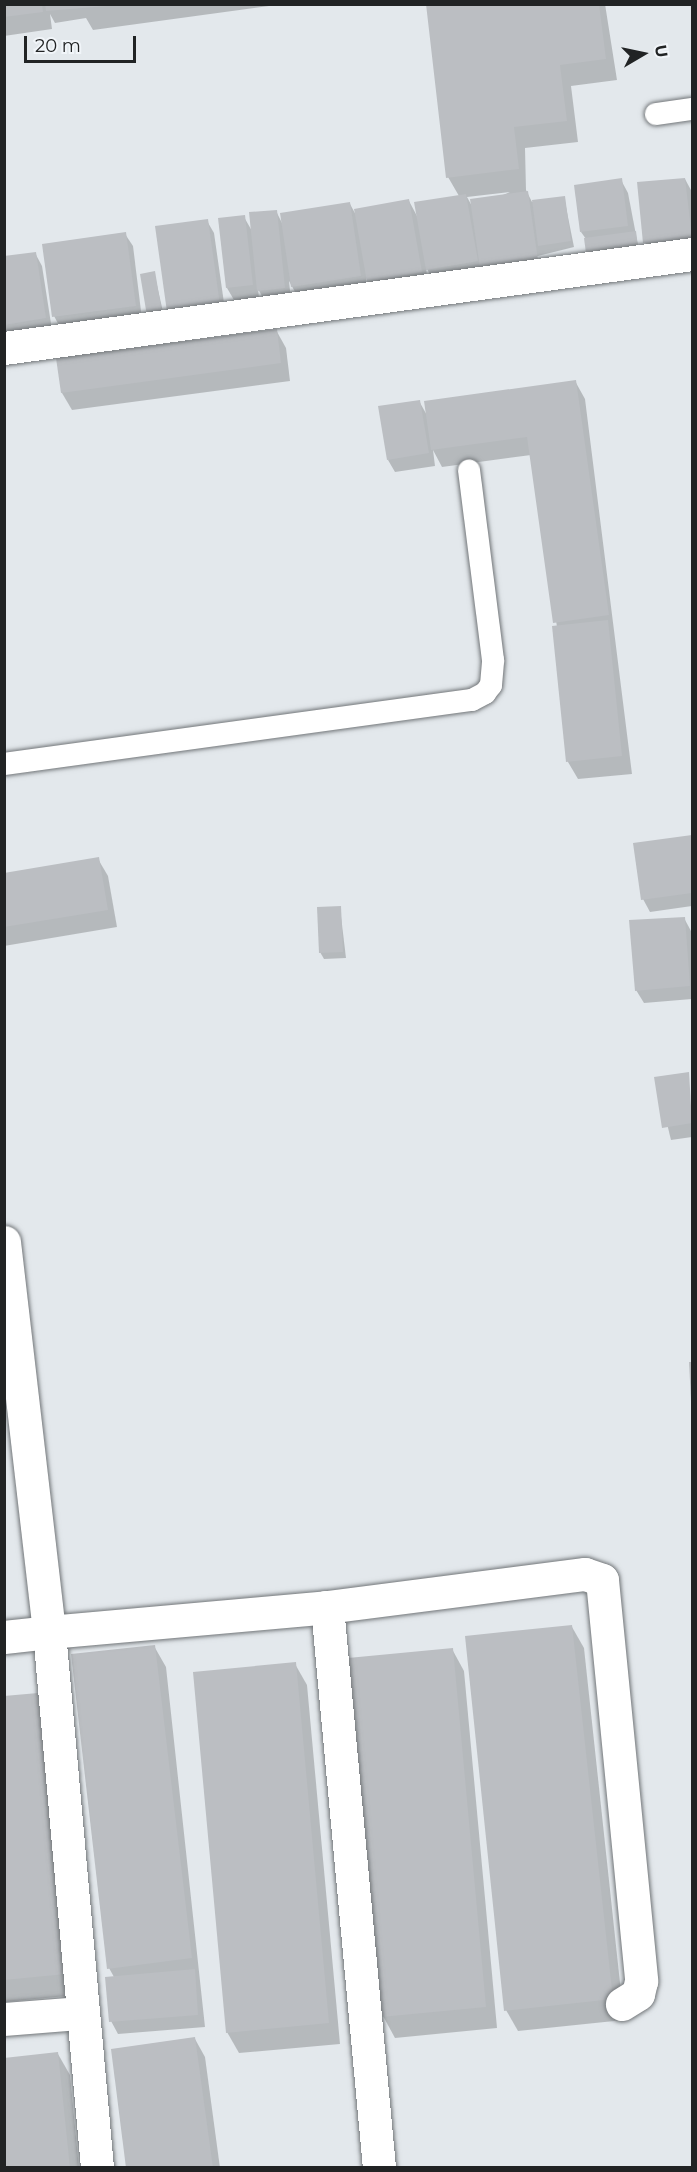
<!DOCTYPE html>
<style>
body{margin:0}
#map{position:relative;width:697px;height:2172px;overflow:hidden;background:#e3e8ec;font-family:Montserrat,sans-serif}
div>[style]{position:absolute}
.shadow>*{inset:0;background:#0003}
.building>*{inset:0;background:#bbbec2}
.roads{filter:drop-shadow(0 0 2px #727679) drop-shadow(0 0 2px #727679)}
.lane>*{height:22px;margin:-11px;padding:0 11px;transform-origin:11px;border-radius:11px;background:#fff}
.street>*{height:33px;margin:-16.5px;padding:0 16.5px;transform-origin:16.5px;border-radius:16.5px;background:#fff}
.secondary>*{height:33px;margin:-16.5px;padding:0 16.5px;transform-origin:16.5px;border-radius:16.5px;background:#fff}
span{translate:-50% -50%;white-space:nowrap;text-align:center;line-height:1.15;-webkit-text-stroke:4.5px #f1f5f9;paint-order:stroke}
.frame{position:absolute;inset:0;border:6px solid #212324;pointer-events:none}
.north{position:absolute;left:613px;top:24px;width:60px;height:60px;-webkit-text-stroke:4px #f1f5f9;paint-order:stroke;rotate:81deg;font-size:16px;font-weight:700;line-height:24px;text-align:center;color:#212324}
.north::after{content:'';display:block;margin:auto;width:21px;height:27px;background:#212324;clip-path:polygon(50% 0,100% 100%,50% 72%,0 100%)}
.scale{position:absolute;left:24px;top:36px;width:112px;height:27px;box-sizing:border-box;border:3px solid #212324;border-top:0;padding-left:8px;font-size:18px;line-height:21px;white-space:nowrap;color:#212324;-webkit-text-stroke:4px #f1f5f9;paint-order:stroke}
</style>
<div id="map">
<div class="shadow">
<i style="clip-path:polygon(4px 4px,284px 4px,93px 30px,86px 18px,55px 23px,50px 14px,52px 29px,4px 36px)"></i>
<i style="clip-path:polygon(evenodd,428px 4px,605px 4px,617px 80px,571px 86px,578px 142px,525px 148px,526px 190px,532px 202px,564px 197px,574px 247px,434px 282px,426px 267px,428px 285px,375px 294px,366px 278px,367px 288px,299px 299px,289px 281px,291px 300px,266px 303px,258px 289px,259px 298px,234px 300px,227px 288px,244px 217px,252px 231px,276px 211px,282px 223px,350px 204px,357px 217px,409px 201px,417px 216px,459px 196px,448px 177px,428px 4px,510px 192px,473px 208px,467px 197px,510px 192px)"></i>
<i style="clip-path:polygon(685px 179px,692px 192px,692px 251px,652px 255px,645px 242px)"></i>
<i style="clip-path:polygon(621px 180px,628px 193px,641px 261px,586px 239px,581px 232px)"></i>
<i style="clip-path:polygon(207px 221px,214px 233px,226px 317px,176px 324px)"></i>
<i style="clip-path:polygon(125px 234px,133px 246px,142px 319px,61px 329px,54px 316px)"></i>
<i style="clip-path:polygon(35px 253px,42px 266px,52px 330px,4px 338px,4px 258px)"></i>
<i style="clip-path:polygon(154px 272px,166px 325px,153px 327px)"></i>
<i style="clip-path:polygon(276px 330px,286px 348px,290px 381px,72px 410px,62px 393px,57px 360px)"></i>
<i style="clip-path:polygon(575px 381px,585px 399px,632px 774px,578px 779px,568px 762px,557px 627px,531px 455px,442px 467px,433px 450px,435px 466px,395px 472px,388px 460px,419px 401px,428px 417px)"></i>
<i style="clip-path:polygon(692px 836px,692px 906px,650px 912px,643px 899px,635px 844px)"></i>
<i style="clip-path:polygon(98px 859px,108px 876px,117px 927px,4px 946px,4px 874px)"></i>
<i style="clip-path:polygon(340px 908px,346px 958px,324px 959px,320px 952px)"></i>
<i style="clip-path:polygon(684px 918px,691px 931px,692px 999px,644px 1003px,636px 990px)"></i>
<i style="clip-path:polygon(688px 1073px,692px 1137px,671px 1140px,656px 1079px)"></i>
<i style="clip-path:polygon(692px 1363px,692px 1406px,690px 1364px)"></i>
<i style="clip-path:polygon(572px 1627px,584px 1648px,624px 2020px,518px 2031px,506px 2010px)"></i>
<i style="clip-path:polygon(154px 1646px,166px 1667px,205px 2027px,118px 2034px,111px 2021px,114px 1977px,109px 1968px)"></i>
<i style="clip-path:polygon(452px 1649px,464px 1671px,497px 2028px,395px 2038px,383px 2016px)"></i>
<i style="clip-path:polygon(295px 1664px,307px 1685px,340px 2044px,239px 2053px,227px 2032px)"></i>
<i style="clip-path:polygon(4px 1698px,77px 1995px,4px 2002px)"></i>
<i style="clip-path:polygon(195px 2039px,205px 2057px,220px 2168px,128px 2168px)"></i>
<i style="clip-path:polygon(58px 2054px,70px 2075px,79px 2168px,4px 2168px)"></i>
</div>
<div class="building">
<i style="clip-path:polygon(4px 4px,42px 4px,43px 12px,4px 17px)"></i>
<i style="clip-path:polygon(45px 4px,107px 4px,107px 6px,46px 11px)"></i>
<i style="clip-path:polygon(426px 4px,599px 4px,606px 59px,560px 65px,567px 121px,514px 127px,519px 169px,446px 178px)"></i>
<i style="clip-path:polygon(622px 178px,628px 226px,580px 232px,574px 185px)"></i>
<i style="clip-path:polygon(685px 178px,692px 238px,643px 243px,637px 182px)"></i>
<i style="clip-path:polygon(528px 191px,538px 260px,480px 268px,470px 199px)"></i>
<i style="clip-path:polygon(466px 194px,478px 261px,426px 270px,414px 202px)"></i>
<i style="clip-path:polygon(565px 196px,571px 241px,538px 246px,532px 200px)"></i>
<i style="clip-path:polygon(409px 199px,422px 272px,367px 282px,354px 209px)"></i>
<i style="clip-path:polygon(350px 202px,361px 276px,291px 287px,280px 213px)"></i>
<i style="clip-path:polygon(277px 210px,285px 288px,257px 291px,249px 212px)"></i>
<i style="clip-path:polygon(245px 215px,253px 285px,226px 288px,218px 218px)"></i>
<i style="clip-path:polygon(208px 219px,220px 305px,167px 312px,155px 226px)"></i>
<i style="clip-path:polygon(636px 231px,639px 255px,587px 261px,584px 238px)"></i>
<i style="clip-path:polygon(126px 232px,136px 306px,52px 317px,42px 244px)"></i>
<i style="clip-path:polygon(36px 252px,46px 318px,4px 325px,4px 256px)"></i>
<i style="clip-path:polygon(155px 271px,163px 319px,148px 322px,140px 274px)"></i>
<i style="clip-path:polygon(277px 329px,281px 363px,61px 393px,56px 358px)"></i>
<i style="clip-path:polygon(576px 380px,609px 615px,553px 623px,527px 437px,431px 450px,424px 401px)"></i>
<i style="clip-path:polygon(420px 400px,429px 453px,387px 460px,378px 406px)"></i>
<i style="clip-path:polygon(608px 620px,622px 756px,566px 762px,552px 626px)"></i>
<i style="clip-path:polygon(692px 835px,692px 893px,641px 900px,633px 843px)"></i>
<i style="clip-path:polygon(99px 857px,108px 910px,4px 927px,4px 873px)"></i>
<i style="clip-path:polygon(341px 906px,343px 952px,319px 953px,317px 907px)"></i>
<i style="clip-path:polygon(685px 917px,690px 986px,635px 991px,629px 920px)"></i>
<i style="clip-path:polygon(689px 1072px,692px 1123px,662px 1128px,654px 1077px)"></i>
<i style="clip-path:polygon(689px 1362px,692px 1362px,692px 1400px,691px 1401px)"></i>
<i style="clip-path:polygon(572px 1625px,613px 1999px,504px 2011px,465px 1636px)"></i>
<i style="clip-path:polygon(155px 1645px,192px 1958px,107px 1969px,71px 1654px)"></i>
<i style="clip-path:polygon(453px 1648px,486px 2007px,381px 2017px,348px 1658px)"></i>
<i style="clip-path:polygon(296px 1662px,329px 2023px,226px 2033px,193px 1672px)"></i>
<i style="clip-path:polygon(38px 1693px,66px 1974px,4px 1980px,4px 1696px)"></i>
<i style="clip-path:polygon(195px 1969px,198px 2015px,109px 2022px,105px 1977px)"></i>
<i style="clip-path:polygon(195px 2037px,213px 2168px,126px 2168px,111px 2049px)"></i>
<i style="clip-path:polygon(58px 2052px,70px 2168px,4px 2168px,4px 2058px)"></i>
</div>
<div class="roads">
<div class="lane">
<i style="left:656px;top:114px;width:36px;rotate:-8deg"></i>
<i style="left:4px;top:764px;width:472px;rotate:-7.8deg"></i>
<i style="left:472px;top:700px;width:15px;rotate:-28deg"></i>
<i style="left:485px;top:693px;width:10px;rotate:-53deg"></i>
<i style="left:491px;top:685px;width:25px;rotate:-85deg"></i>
<i style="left:493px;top:660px;width:191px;rotate:-97.2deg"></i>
</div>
<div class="street">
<i style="left:4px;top:1242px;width:393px;rotate:83.4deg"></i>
<i style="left:49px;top:1632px;width:279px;rotate:-5.1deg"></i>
<i style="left:327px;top:1607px;width:260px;rotate:-7.3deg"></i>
<i style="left:585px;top:1574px;width:18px;rotate:19deg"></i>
<i style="left:602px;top:1580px;width:403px;rotate:84.4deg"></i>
<i style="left:641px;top:1981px;width:13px;rotate:103deg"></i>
<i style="left:638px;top:1994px;width:19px;rotate:148deg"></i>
<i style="left:327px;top:1607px;width:563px;rotate:84.7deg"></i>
<i style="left:4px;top:1637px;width:45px;rotate:-6.3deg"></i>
<i style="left:49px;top:1632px;width:538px;rotate:84.88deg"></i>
<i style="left:4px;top:2019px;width:77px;rotate:-4.5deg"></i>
</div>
<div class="secondary">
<i style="left:4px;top:348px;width:694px;rotate:-7.78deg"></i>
</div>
</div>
<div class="frame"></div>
<div class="north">U</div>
<div class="scale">20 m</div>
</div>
